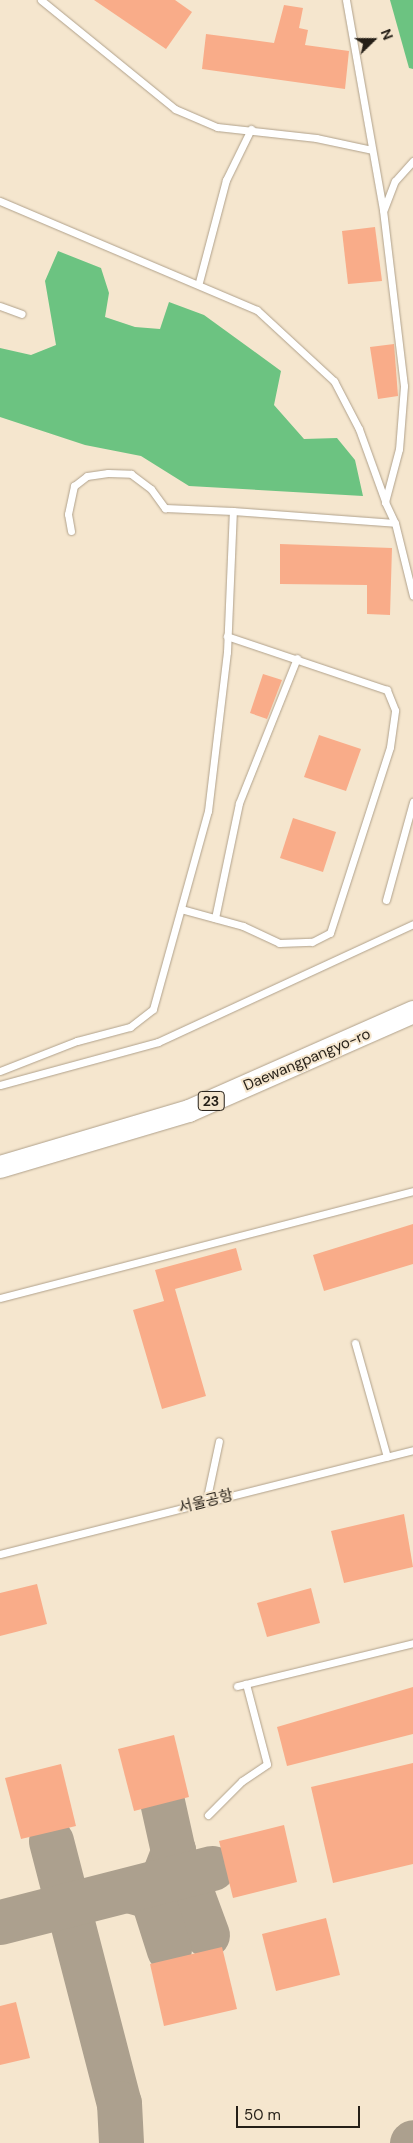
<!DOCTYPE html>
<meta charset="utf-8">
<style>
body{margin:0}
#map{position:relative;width:413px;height:2143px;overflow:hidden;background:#f5e6ce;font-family:"DM Sans","Noto Sans KR",sans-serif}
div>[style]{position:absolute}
.forest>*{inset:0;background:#6cc381}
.taxiway>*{height:45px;margin:-22.5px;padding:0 22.5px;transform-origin:22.5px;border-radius:22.5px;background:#aca08e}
.building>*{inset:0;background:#f9ac89}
.roads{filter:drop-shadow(0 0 1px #b0a18b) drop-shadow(0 0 1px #b0a18b)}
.service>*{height:7px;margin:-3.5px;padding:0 3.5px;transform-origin:3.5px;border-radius:3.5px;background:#fff}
.primary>*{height:22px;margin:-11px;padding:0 11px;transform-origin:11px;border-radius:11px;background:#fff}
span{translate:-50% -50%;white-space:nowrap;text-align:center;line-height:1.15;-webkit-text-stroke:4px #f5e6ce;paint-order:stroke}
.shield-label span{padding:1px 4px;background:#f5e6ce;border:1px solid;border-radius:4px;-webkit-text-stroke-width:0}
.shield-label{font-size:14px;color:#251f17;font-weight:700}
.street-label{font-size:15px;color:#251f17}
.north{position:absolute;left:348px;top:15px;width:50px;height:50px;-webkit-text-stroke:4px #f5e6ce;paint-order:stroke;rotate:68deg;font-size:14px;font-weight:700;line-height:20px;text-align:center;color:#251f17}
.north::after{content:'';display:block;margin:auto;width:18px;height:22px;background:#251f17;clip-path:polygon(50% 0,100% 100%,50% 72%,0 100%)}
.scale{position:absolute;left:236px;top:2106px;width:124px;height:22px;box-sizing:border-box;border:2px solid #251f17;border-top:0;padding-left:6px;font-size:15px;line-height:18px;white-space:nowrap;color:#251f17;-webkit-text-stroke:4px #f5e6ce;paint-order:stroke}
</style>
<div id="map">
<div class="forest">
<i style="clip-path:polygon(390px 0,413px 0,413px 69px,409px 68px)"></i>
<i style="clip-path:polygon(58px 251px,101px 268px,109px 293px,105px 317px,135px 327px,160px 329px,169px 302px,204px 315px,281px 371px,274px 405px,304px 439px,337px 438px,355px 460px,363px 496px,189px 486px,141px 456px,85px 445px,0 417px,0 348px,31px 355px,56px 345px,45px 281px)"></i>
</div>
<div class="taxiway">
<i style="left:51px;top:1841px;width:271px;rotate:75.5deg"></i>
<i style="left:119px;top:2103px;width:40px;rotate:87.1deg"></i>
<i style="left:172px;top:1879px;width:18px;rotate:22deg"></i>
<i style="left:189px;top:1886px;width:52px;rotate:69.8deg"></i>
<i style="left:156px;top:1883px;width:11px;rotate:-45deg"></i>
<i style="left:164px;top:1875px;width:26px;rotate:-69deg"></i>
<i style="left:173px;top:1851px;width:65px;rotate:-102.5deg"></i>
<i style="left:128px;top:1890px;width:20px;rotate:15deg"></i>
<i style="left:147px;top:1895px;width:11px;rotate:49deg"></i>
<i style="left:154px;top:1903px;width:49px;rotate:72.3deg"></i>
<i style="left:0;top:1922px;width:219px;rotate:-14.3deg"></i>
<i style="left:412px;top:2143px;width:1px;rotate:-45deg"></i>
</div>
<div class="building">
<i style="clip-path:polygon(94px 0,175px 0,192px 12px,166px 49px)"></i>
<i style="clip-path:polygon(284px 5px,303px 8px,299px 28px,308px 30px,305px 45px,349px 51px,345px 89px,202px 69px,206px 34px,274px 43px)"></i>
<i style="clip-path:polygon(375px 227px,382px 281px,348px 284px,342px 231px)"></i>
<i style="clip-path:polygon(394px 344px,398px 396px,378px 399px,370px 347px)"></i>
<i style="clip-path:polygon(280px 544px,392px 548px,390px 615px,367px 614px,367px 585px,280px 584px)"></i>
<i style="clip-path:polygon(263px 674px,282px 680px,267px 719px,250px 713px)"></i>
<i style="clip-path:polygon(319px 735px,361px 749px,346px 791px,304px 777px)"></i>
<i style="clip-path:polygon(293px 818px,336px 832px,323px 872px,280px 858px)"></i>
<i style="clip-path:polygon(413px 1224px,413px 1264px,324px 1291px,313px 1255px)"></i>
<i style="clip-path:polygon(236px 1248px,242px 1270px,175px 1289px,206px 1396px,162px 1409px,133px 1310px,164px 1301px,155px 1270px)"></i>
<i style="clip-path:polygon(404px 1514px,413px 1567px,344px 1583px,331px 1531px)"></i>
<i style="clip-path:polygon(37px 1584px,47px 1624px,0 1636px,0 1593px)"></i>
<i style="clip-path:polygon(311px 1588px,320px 1623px,267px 1637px,257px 1603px)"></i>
<i style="clip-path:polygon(413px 1687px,413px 1734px,287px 1766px,277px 1727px)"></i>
<i style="clip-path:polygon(174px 1735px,189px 1797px,134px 1811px,118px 1749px)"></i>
<i style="clip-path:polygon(413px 1763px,413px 1864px,333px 1883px,311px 1787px)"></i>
<i style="clip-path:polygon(61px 1764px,76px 1826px,21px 1839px,5px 1778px)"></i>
<i style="clip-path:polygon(284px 1825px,297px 1882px,233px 1898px,219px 1841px)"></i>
<i style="clip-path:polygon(326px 1918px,340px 1975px,276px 1991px,262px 1934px)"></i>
<i style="clip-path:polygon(222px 1947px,237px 2009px,164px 2026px,150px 1964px)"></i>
<i style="clip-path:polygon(16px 2002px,30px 2058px,0 2065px,0 2006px)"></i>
</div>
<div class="roads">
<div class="service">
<i style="left:41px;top:0;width:173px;rotate:39.1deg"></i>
<i style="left:175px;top:109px;width:46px;rotate:23.2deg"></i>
<i style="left:217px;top:127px;width:100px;rotate:6.3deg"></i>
<i style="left:316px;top:138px;width:57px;rotate:12.1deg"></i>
<i style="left:346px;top:0;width:213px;rotate:80deg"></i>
<i style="left:383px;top:210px;width:177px;rotate:83.2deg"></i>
<i style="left:404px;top:386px;width:63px;rotate:94.5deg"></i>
<i style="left:399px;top:449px;width:55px;rotate:104.8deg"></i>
<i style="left:385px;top:502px;width:23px;rotate:65deg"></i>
<i style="left:395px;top:523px;width:75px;rotate:76.1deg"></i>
<i style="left:0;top:201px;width:279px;rotate:23deg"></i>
<i style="left:257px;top:310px;width:105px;rotate:42.7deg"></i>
<i style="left:334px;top:381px;width:54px;rotate:62.5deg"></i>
<i style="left:359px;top:429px;width:77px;rotate:70.1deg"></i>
<i style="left:384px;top:209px;width:30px;rotate:-69deg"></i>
<i style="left:395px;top:181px;width:27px;rotate:-48deg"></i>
<i style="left:199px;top:282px;width:106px;rotate:-75.2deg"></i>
<i style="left:226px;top:180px;width:57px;rotate:-63.9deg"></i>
<i style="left:0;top:306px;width:23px;rotate:20deg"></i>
<i style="left:71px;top:531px;width:17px;rotate:-100deg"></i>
<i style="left:68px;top:514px;width:29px;rotate:-78deg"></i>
<i style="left:74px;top:486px;width:16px;rotate:-38deg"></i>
<i style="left:87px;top:476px;width:21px;rotate:-8deg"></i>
<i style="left:108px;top:473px;width:23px;rotate:2deg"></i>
<i style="left:131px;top:474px;width:25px;rotate:37deg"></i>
<i style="left:151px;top:489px;width:24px;rotate:54deg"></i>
<i style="left:165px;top:508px;width:68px;rotate:2.5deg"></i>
<i style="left:386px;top:900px;width:102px;rotate:-74.6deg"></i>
<i style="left:181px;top:909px;width:64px;rotate:15.3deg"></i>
<i style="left:243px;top:926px;width:40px;rotate:25deg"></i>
<i style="left:279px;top:943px;width:33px;rotate:-2deg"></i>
<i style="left:312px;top:942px;width:20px;rotate:-27deg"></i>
<i style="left:330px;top:933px;width:195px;rotate:-72.1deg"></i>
<i style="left:390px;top:747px;width:37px;rotate:-82deg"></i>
<i style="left:395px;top:710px;width:22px;rotate:-112deg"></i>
<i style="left:387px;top:690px;width:169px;rotate:-161.4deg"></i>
<i style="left:215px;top:918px;width:117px;rotate:-78.2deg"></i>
<i style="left:239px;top:803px;width:156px;rotate:-68.2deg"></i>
<i style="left:0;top:1071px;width:83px;rotate:-21.3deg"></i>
<i style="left:77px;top:1041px;width:55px;rotate:-14.8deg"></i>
<i style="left:130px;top:1027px;width:29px;rotate:-38deg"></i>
<i style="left:153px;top:1009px;width:205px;rotate:-74.5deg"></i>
<i style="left:208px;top:811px;width:160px;rotate:-83.2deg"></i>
<i style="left:227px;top:652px;width:141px;rotate:-87.6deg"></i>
<i style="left:233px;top:511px;width:162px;rotate:4.2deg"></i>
<i style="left:0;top:1085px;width:164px;rotate:-15.2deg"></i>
<i style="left:158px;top:1042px;width:281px;rotate:-24.8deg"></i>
<i style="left:0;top:1298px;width:427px;rotate:-14.5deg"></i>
<i style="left:355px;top:1343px;width:118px;rotate:74.3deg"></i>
<i style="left:206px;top:1502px;width:62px;rotate:-78deg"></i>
<i style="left:0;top:1554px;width:426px;rotate:-14.1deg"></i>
<i style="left:237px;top:1686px;width:181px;rotate:-13.7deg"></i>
<i style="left:208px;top:1815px;width:48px;rotate:-45deg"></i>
<i style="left:242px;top:1781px;width:30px;rotate:-34deg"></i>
<i style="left:267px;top:1764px;width:83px;rotate:-104.7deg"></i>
</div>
<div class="primary">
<i style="left:0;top:1167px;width:197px;rotate:-16.5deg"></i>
<i style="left:189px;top:1111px;width:245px;rotate:-23.8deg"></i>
</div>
</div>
<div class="shield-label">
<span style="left:211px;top:1101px">23</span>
</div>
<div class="street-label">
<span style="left:307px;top:1060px;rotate:-23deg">Daewangpangyo-ro</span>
<span style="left:206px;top:1502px;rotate:-14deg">서울공항</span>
</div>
<div class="north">N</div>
<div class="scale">50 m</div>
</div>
